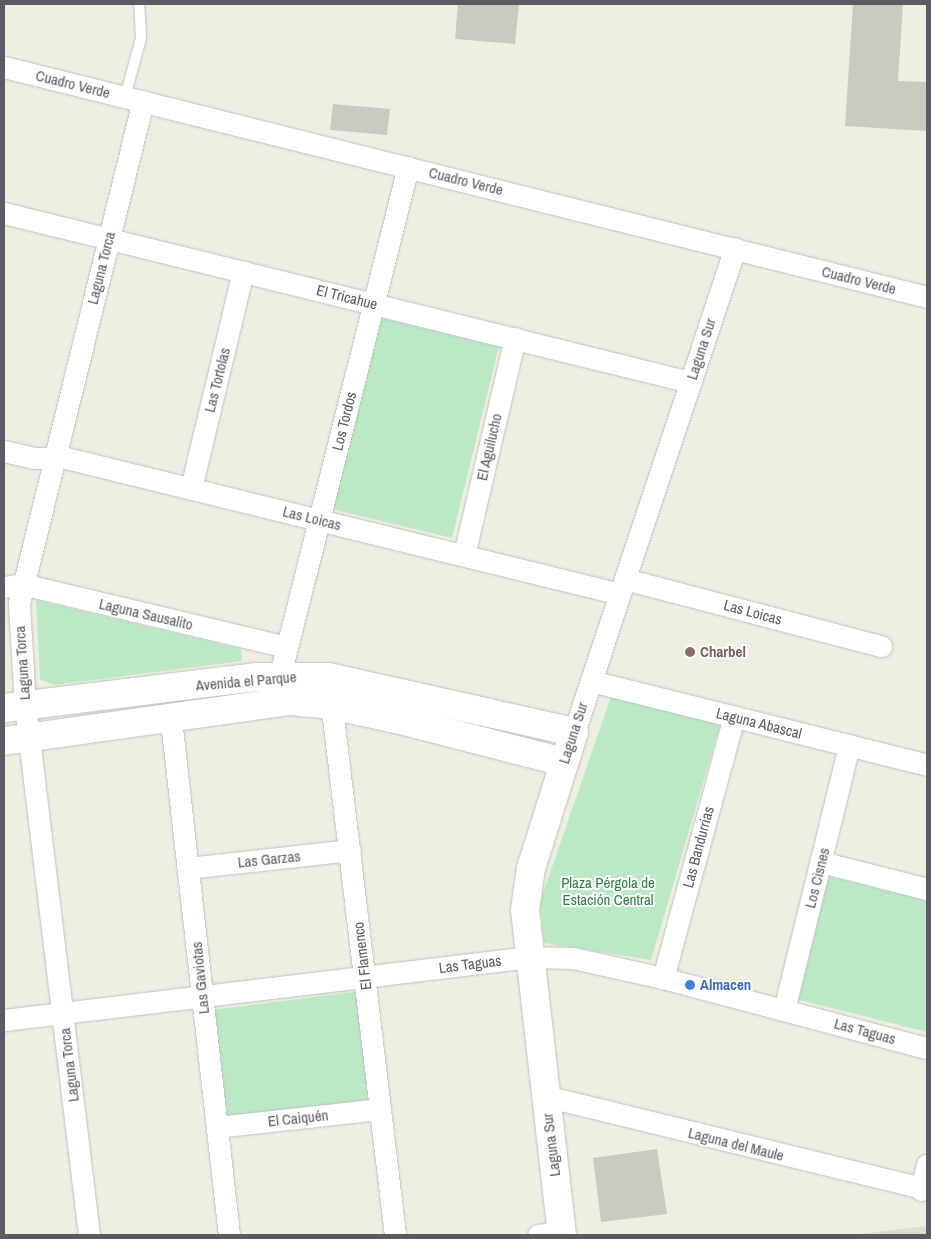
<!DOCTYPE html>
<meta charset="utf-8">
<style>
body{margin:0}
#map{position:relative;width:931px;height:1239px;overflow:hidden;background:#eeeee1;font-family:"Archivo Narrow",sans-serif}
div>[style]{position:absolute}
.education>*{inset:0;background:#ddded0}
.green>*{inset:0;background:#bbe8c5}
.building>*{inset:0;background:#cbcac0}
.roads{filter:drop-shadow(0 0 1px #bebfc6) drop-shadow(0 0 1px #bebfc6)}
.lane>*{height:10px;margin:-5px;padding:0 5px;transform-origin:5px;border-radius:5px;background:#fff}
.street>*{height:21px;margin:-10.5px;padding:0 10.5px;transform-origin:10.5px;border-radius:10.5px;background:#fff}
.secondary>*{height:28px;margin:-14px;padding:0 14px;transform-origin:14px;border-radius:14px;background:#fff}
.dots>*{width:14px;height:14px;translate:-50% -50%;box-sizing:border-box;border:2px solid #fff;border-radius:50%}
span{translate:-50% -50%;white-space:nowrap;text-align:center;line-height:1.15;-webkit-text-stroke:4px #fff;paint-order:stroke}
.street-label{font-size:15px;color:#595c63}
.education-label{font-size:15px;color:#785e54;font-weight:700}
.left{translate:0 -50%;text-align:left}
.park-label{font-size:15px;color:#2c8143}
.shop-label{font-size:15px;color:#366cbe;font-weight:700}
.frame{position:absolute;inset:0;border:5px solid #595c63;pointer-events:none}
</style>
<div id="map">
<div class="education">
<i style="clip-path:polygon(927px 1226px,927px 1235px,850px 1235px)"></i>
</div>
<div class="green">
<i style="clip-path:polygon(379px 317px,499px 346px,452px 538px,332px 509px)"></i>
<i style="clip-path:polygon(36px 600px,241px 649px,242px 661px,54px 685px,40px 679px)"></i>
<i style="clip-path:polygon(612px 694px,720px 725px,651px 960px,544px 943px,540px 902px)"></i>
<i style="clip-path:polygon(824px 875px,927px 901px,927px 1032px,792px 998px)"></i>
<i style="clip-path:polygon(362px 991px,375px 1099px,225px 1119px,212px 1010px)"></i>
</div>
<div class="building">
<i style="clip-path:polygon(458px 4px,519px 4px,515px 44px,455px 39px)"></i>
<i style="clip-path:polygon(853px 4px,903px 4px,898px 81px,927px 82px,927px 131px,845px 126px)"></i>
<i style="clip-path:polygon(333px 104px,390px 109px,387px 135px,330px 130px)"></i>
<i style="clip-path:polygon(657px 1149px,667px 1214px,601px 1222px,593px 1158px)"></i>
</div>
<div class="roads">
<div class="lane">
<i style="left:125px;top:97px;width:61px;rotate:-74.8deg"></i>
<i style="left:141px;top:38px;width:34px;rotate:-93deg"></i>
</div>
<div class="street">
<i style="left:4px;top:67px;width:951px;rotate:13.99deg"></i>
<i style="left:4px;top:213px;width:707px;rotate:13.84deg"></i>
<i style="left:4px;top:451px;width:31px;rotate:13deg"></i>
<i style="left:34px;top:458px;width:32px"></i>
<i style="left:66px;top:458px;width:570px;rotate:13.79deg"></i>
<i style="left:191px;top:488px;width:223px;rotate:-76.5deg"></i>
<i style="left:464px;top:555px;width:223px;rotate:-76.8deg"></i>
<i style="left:625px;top:579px;width:265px;rotate:14.7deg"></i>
<i style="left:4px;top:587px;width:18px;rotate:-9deg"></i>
<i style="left:22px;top:584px;width:272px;rotate:13.4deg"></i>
<i style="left:280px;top:675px;width:524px;rotate:-75.86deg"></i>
<i style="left:591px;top:681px;width:346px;rotate:14deg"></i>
<i style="left:330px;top:692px;width:547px;rotate:83.17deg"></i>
<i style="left:171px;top:720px;width:518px;rotate:83.57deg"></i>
<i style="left:574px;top:732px;width:510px;rotate:-71.6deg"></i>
<i style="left:821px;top:862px;width:109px;rotate:14.3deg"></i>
<i style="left:188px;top:868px;width:163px;rotate:-6.3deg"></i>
<i style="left:663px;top:978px;width:271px;rotate:-74.8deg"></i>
<i style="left:784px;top:1010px;width:273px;rotate:-76.2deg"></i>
<i style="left:4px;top:1020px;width:529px;rotate:-6.84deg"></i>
<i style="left:529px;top:957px;width:44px;rotate:1.3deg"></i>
<i style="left:573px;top:958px;width:92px;rotate:12.5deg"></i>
<i style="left:663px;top:978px;width:273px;rotate:14.9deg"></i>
<i style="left:545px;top:1096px;width:393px;rotate:13.7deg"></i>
<i style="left:217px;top:1127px;width:164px;rotate:-6.3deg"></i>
<i style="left:921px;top:1190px;width:26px;rotate:-77deg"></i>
<i style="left:89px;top:1235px;width:534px;rotate:-96.89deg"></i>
<i style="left:25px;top:705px;width:102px;rotate:-93.4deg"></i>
<i style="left:19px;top:603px;width:517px;rotate:-76.13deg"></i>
<i style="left:538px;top:1235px;width:24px;rotate:-7deg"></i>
</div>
<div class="secondary">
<i style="left:4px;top:708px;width:255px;rotate:-7deg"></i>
<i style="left:257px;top:677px;width:71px"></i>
<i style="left:328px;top:677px;width:252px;rotate:12.6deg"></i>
<i style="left:574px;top:732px;width:143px;rotate:107.5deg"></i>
<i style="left:531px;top:868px;width:42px;rotate:98.1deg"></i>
<i style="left:525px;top:910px;width:327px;rotate:83.5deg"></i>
<i style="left:4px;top:741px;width:289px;rotate:-8deg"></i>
<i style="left:290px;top:701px;width:42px;rotate:5.4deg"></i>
<i style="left:332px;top:705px;width:70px;rotate:12.4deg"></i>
<i style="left:400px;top:720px;width:169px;rotate:14.4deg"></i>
</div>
</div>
<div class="dots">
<i style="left:690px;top:652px;background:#8d6e63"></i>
<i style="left:690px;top:985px;background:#3f7fe0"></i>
</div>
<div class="street-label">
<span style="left:73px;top:84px;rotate:14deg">Cuadro Verde</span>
<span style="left:466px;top:181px;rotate:14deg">Cuadro Verde</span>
<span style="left:101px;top:268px;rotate:-76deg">Laguna Torca</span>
<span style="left:859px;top:280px;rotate:14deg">Cuadro Verde</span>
<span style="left:347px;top:297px;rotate:14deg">El Tricahue</span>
<span style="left:701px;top:349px;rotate:-72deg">Laguna Sur</span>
<span style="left:217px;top:380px;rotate:-76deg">Las Tortolas</span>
<span style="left:344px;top:421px;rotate:-76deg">Los Tordos</span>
<span style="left:489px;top:447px;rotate:-77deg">El Aguilucho</span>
<span style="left:312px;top:518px;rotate:14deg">Las Loicas</span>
<span style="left:753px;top:612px;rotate:15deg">Las Loicas</span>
<span style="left:146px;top:614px;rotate:13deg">Laguna Sausalito</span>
<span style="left:22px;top:663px;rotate:-94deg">Laguna Torca</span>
<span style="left:246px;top:681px;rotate:-5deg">Avenida el Parque</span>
<span style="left:759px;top:723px;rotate:14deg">Laguna Abascal</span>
<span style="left:573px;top:733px;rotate:-72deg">Laguna Sur</span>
<span style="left:698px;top:847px;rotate:-75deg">Las Bandurrias</span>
<span style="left:269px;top:859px;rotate:-6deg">Las Garzas</span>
<span style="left:817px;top:878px;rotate:-76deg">Los Cisnes</span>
<span style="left:362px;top:956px;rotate:-97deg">El Flamenco</span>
<span style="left:470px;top:964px;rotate:-7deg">Las Taguas</span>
<span style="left:200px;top:978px;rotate:-96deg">Las Gaviotas</span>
<span style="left:865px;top:1031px;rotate:15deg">Las Taguas</span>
<span style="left:69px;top:1065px;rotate:-97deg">Laguna Torca</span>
<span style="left:298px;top:1118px;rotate:-6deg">El Caiquén</span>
<span style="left:736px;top:1144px;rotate:14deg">Laguna del Maule</span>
<span style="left:551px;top:1145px;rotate:-97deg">Laguna Sur</span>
</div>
<div class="education-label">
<span class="left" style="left:700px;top:652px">Charbel</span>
</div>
<div class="park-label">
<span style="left:608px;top:891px">Plaza Pérgola de<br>Estación Central</span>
</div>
<div class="shop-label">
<span class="left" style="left:700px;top:985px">Almacen</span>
</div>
<div class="frame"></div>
</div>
